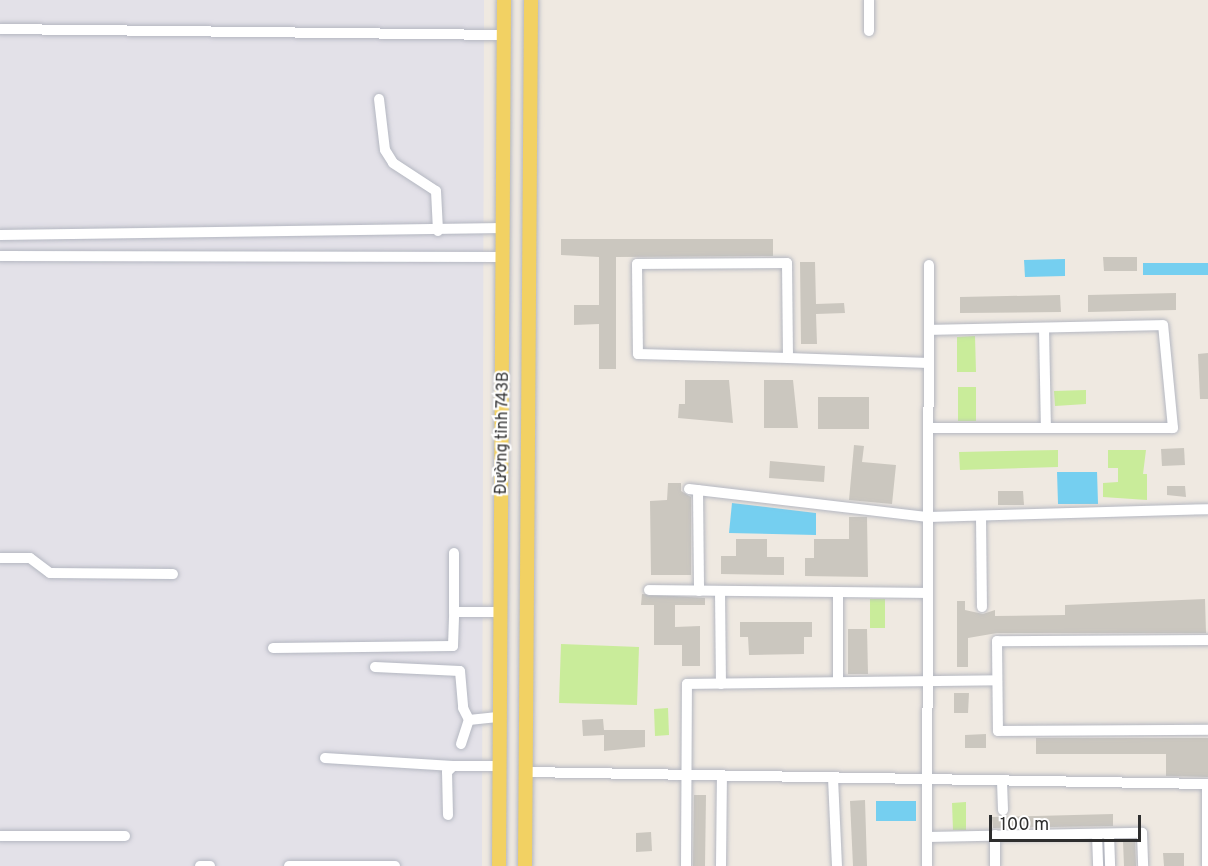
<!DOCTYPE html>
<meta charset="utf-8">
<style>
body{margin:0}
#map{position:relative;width:1208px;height:866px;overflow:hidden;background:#efe9e1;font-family:Overpass,sans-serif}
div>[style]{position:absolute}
.industrial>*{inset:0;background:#e3e1e8}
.pitch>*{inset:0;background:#c9ec9a}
.water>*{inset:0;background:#75cff0}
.building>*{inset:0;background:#cbc7bf}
.roads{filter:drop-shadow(0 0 2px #b4b7c1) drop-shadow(0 0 2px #b4b7c1)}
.minor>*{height:10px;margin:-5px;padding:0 5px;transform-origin:5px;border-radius:5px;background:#fff}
.major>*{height:14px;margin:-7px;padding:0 7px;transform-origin:7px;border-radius:7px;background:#f2d163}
span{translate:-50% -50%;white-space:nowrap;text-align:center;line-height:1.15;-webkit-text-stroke:4.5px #fff;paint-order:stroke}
.street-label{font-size:16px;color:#2e2e2e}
.scale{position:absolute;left:989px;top:815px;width:152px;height:27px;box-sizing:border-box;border:3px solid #2e2e2e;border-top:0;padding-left:8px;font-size:18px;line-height:21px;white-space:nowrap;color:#2e2e2e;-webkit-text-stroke:4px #fff;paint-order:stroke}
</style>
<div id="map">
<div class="industrial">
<i style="clip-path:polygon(0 0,484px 0,482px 866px,0 866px)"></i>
</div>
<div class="pitch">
<i style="clip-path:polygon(975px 336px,976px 372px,957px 372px,957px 337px)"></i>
<i style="clip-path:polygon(958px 387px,976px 387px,976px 421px,958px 421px)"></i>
<i style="clip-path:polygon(1086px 390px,1086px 404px,1055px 406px,1054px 391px)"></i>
<i style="clip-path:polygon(1058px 450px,1058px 467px,960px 470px,959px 452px)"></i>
<i style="clip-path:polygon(1108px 450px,1146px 450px,1143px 474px,1147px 474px,1147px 500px,1103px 497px,1103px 483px,1118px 482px,1118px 468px,1108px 468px)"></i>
<i style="clip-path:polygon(870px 599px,885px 599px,885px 628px,870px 628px)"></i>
<i style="clip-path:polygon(561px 644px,639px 647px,637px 705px,559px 703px)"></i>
<i style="clip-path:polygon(668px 708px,669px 735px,655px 736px,654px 709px)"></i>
<i style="clip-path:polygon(966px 802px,966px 830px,953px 830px,952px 803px)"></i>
</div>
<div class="water">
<i style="clip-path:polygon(1065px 259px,1065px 276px,1025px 277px,1024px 260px)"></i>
<i style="clip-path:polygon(1143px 263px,1208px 263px,1208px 275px,1143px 275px)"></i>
<i style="clip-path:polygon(1057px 472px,1097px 472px,1098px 504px,1058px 504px)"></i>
<i style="clip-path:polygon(732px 503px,816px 513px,816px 535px,729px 533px)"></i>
<i style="clip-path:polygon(876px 801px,916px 801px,916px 821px,876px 821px)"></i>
</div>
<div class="building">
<i style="clip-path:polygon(561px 239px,773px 239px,773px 256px,616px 257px,616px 369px,599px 369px,599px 324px,574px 325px,574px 305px,599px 305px,599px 257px,561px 255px)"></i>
<i style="clip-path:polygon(1103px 257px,1137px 257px,1137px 271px,1104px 271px)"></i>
<i style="clip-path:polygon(800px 262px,815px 262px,816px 304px,844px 303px,845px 313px,816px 314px,817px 344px,801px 344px)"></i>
<i style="clip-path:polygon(1176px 293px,1176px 310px,1088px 312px,1088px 295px)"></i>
<i style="clip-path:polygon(1060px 295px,1061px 312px,960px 313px,960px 297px)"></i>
<i style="clip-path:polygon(1208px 353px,1208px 399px,1200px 399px,1198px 354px)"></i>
<i style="clip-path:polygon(685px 380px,729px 380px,733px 423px,678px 418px,679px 404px,685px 404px)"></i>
<i style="clip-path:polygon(764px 380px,793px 380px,798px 428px,764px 428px)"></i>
<i style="clip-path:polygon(818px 397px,869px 397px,869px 429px,818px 429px)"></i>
<i style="clip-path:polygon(854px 445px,864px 446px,862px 462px,896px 465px,892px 504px,849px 500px)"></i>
<i style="clip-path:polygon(1184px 448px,1185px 465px,1162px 466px,1161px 449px)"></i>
<i style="clip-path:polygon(770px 461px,825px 466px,824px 482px,769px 478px)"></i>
<i style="clip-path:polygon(668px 483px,681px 483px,681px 491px,691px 497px,691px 575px,651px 575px,650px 501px,667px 500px)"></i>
<i style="clip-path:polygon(1167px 486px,1185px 486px,1186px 497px,1167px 495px)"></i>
<i style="clip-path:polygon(998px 491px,1023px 491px,1024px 505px,998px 505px)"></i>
<i style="clip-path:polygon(849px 517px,867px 517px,868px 577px,805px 576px,805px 558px,814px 558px,814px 539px,849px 539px)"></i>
<i style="clip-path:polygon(736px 539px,767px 539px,767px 557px,784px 557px,784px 575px,721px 574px,721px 556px,736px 556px)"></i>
<i style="clip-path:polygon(642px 594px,705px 598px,705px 605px,675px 605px,675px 627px,700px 626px,700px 666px,682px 666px,682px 645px,654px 645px,654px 605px,641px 605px)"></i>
<i style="clip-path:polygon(1205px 599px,1206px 633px,997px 633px,968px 638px,968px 667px,957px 667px,957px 601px,965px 601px,965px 610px,983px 614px,995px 610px,995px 616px,1065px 615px,1065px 605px)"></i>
<i style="clip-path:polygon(740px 622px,812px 622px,812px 637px,804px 637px,804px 654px,749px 655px,748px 637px,740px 637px)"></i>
<i style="clip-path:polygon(848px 629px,867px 629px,868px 674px,848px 674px)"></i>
<i style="clip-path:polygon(954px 693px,969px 693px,968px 713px,954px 713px)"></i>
<i style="clip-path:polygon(603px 719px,604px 730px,645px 730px,645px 747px,604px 751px,604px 735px,583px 736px,582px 720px)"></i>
<i style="clip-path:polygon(986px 734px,986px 748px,965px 748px,965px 735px)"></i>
<i style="clip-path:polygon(1036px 738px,1208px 738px,1208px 777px,1166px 776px,1166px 754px,1036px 754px)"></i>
<i style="clip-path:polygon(694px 795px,706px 795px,705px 866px,693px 866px)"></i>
<i style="clip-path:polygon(865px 800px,867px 866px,853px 866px,850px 801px)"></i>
<i style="clip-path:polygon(1113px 814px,1113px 826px,993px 828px,992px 817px)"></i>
<i style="clip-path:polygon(651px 832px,652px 851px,636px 852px,636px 833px)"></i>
<i style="clip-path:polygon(1123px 841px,1135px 841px,1136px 866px,1124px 866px)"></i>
<i style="clip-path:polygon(1163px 853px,1184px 853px,1184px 866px,1164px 866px)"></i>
</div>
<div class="roads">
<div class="minor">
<i style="left:0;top:29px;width:504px;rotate:0.68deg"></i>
<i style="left:869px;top:31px;width:31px;rotate:-90deg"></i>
<i style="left:379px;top:99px;width:51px;rotate:83.3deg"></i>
<i style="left:385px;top:150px;width:15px;rotate:58deg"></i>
<i style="left:393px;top:163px;width:51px;rotate:33.1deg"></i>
<i style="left:436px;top:191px;width:40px;rotate:87.1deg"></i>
<i style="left:0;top:235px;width:504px;rotate:-0.8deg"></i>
<i style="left:0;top:256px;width:504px;rotate:0.11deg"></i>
<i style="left:1044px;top:328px;width:100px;rotate:88.9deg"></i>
<i style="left:788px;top:358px;width:95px;rotate:-90.6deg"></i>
<i style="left:787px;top:263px;width:150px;rotate:179.6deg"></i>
<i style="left:637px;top:264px;width:90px;rotate:89.4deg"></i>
<i style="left:638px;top:354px;width:150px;rotate:1.5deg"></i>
<i style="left:788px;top:358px;width:141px;rotate:2deg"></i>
<i style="left:928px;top:428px;width:245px"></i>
<i style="left:1173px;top:428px;width:103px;rotate:-95.5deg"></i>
<i style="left:1163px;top:325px;width:234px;rotate:178.8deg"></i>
<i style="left:689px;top:489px;width:241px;rotate:6.7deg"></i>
<i style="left:928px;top:517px;width:280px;rotate:-1.6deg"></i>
<i style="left:698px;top:490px;width:101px;rotate:89.4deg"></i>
<i style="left:981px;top:516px;width:91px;rotate:89.4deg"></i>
<i style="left:0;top:558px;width:30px"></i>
<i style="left:30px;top:558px;width:25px;rotate:37deg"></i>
<i style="left:50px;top:573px;width:123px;rotate:0.5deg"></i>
<i style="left:649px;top:590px;width:278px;rotate:0.6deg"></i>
<i style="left:720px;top:591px;width:93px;rotate:89.4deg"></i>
<i style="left:838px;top:592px;width:90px;rotate:90deg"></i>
<i style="left:454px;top:612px;width:59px;rotate:-90deg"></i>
<i style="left:1208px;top:640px;width:211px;rotate:179.7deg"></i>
<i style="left:997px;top:641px;width:90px;rotate:89.4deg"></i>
<i style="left:998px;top:731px;width:210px;rotate:-0.3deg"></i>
<i style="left:273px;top:648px;width:180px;rotate:-0.6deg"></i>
<i style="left:453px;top:646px;width:34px;rotate:-88deg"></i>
<i style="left:454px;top:612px;width:47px"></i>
<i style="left:375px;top:667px;width:85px;rotate:2.7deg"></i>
<i style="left:460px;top:671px;width:37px;rotate:85deg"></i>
<i style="left:463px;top:708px;width:13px;rotate:63deg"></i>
<i style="left:469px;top:720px;width:31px;rotate:-6deg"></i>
<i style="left:461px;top:744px;width:25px;rotate:-72deg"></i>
<i style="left:325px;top:758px;width:128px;rotate:3.6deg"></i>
<i style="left:526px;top:772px;width:682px;rotate:1.01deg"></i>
<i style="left:833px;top:778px;width:88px;rotate:87.4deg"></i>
<i style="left:1002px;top:781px;width:29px;rotate:88deg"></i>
<i style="left:448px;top:815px;width:43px;rotate:-91.3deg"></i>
<i style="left:447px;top:772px;width:8px;rotate:-45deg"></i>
<i style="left:453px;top:766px;width:47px"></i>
<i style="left:1097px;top:834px;width:32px;rotate:88deg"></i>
<i style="left:1109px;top:834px;width:32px;rotate:88deg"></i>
<i style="left:995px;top:835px;width:31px;rotate:90deg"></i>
<i style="left:0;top:836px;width:125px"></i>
<i style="left:927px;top:837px;width:215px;rotate:-1.1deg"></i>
<i style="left:1142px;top:833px;width:33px;rotate:88deg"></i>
<i style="left:200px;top:866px;width:10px"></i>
<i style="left:289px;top:866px;width:106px"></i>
<i style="left:686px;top:866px;width:182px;rotate:-89.7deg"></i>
<i style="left:687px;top:684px;width:310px;rotate:-0.7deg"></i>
<i style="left:721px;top:866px;width:90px;rotate:-89.4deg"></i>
<i style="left:927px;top:866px;width:601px;rotate:-89.81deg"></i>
<i style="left:1207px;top:866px;width:82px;rotate:-90deg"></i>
</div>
<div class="major">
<i style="left:499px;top:866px;width:866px;rotate:-89.67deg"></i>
<i style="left:525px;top:866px;width:866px;rotate:-89.6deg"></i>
</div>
</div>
<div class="street-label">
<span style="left:503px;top:433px;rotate:-89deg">Đường tỉnh 743B</span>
</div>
<div class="scale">100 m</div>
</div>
